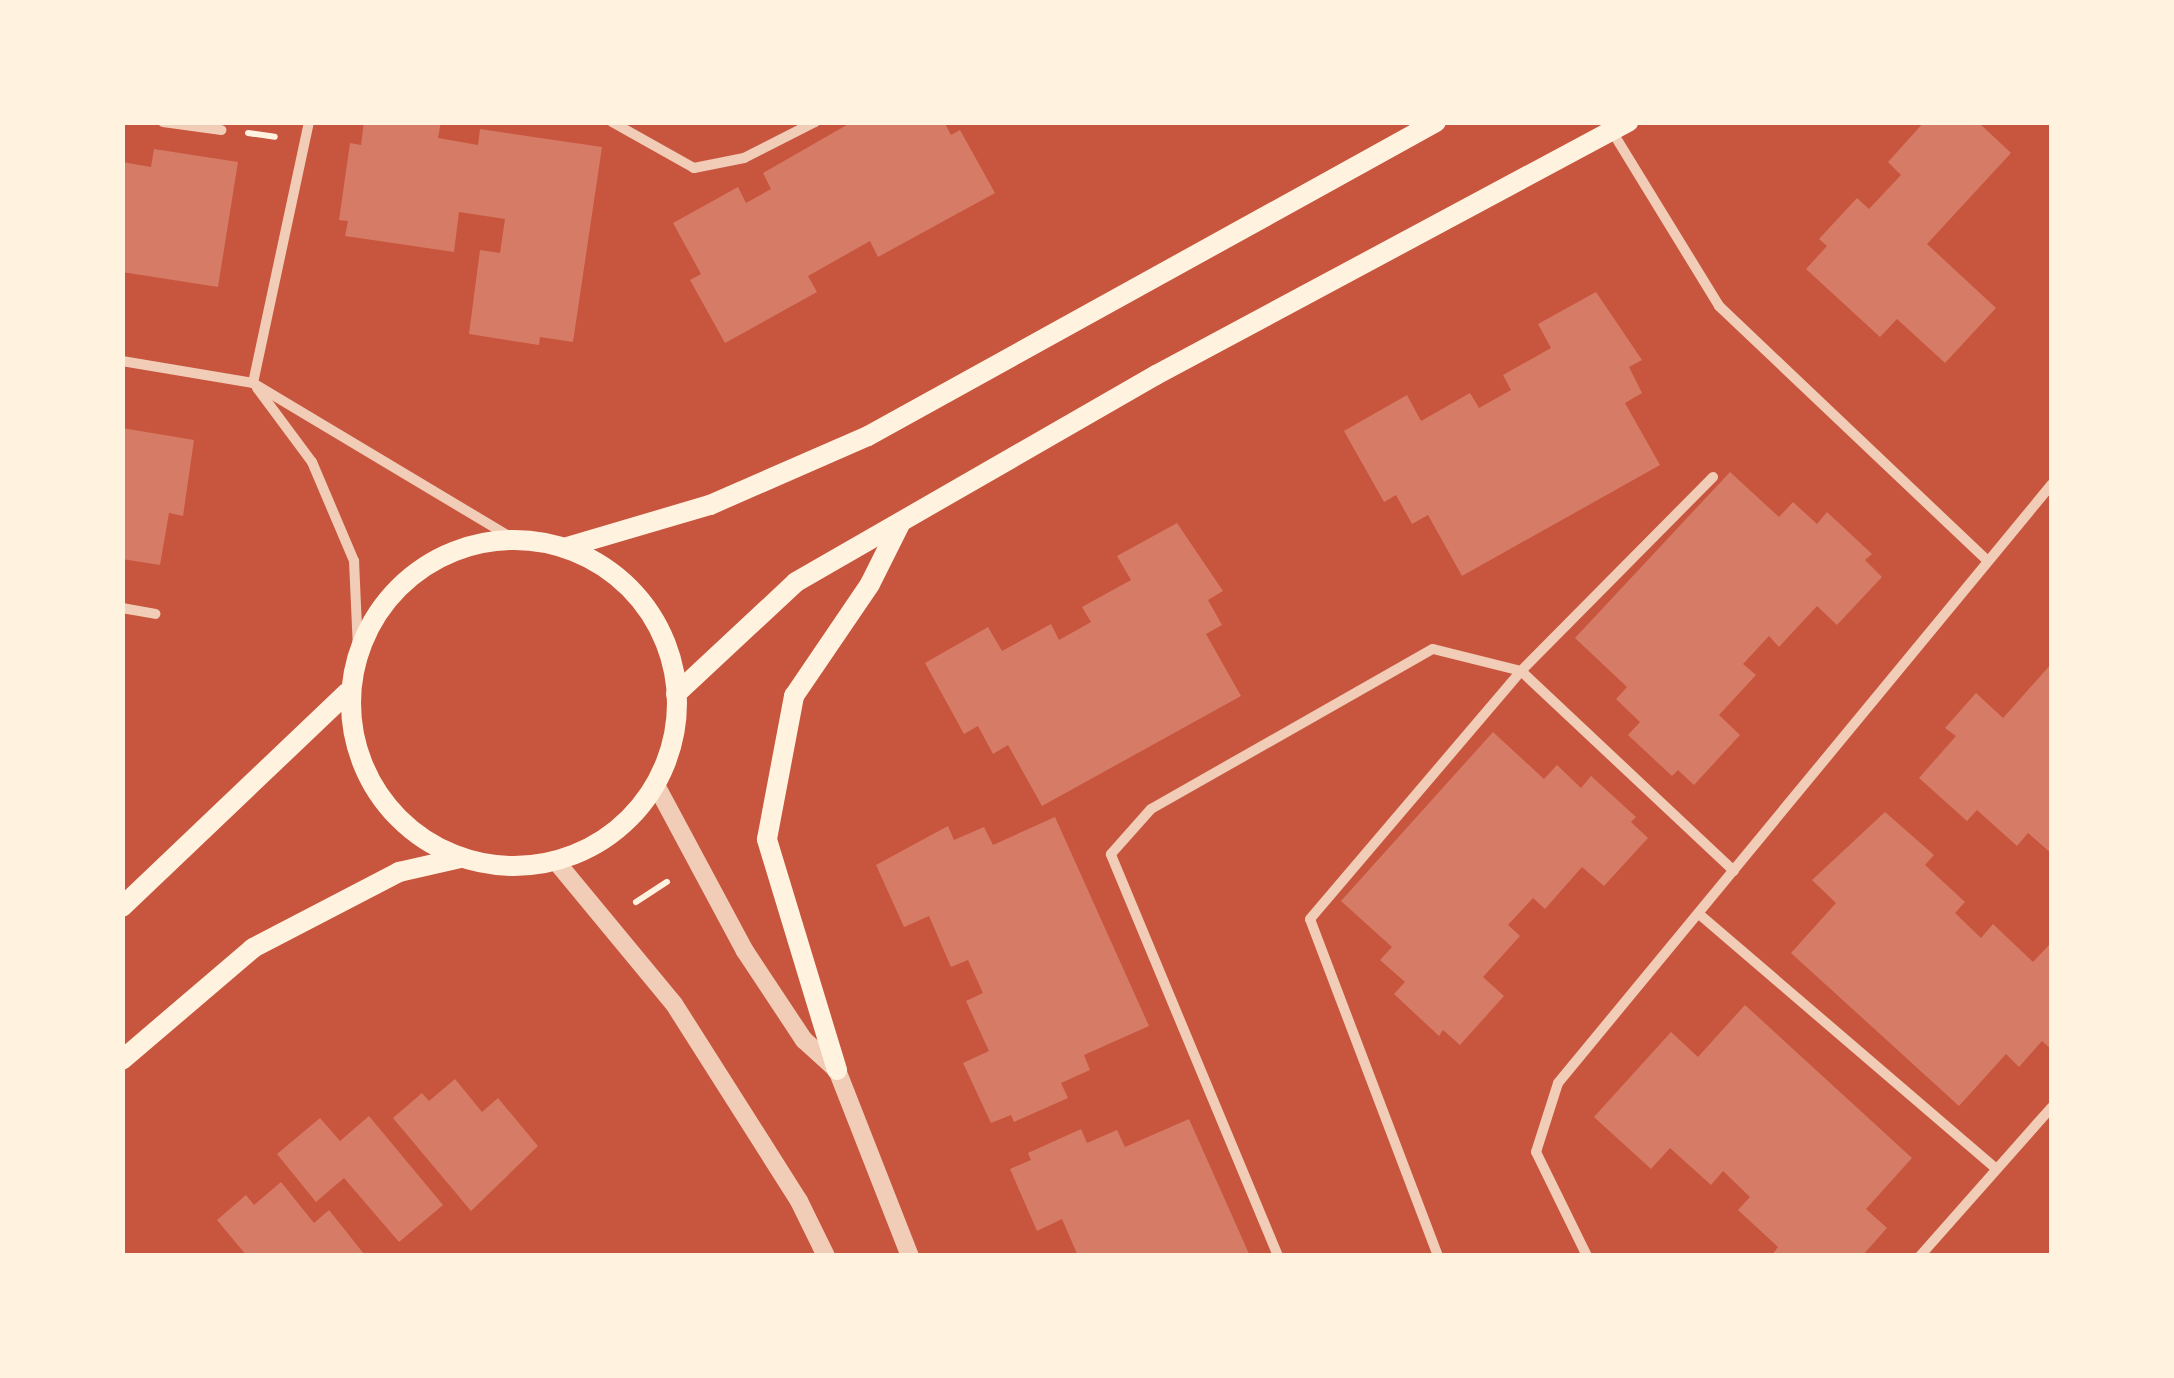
<!DOCTYPE html>
<style>
body{margin:0}
#map{position:relative;width:2174px;height:1378px;overflow:hidden;background:#c8553d;font-family:"Fira Sans Condensed",sans-serif}
div>[style]{position:absolute}
.building>*{inset:0;background:#d67c66}
.path>*{height:6px;margin:-3px;padding:0 3px;transform-origin:3px;border-radius:3px;background:#fff3e0}
.minor>*{height:10px;margin:-5px;padding:0 5px;transform-origin:5px;border-radius:5px;background:#f1ccb7}
.tertiary>*{height:18px;margin:-9px;padding:0 9px;transform-origin:9px;border-radius:9px;background:#f1ccb7}
.secondary>*{height:20px;margin:-10px;padding:0 10px;transform-origin:10px;border-radius:10px;background:#fff3e0}
.secondary>.ring{margin:-10px;padding:0;box-sizing:content-box;background:none;border:20px solid #fff3e0;border-radius:50%}
span{translate:-50% -50%;white-space:nowrap;text-align:center;line-height:1.15;-webkit-text-stroke:9px #fff3e0;paint-order:stroke}
.frame{position:absolute;inset:0;border:125px solid #fff3e0;pointer-events:none}
</style>
<div id="map">
<div class="building">
<i style="clip-path:polygon(364px 122px,441px 122px,438px 138px,478px 145px,480px 129px,602px 147px,573px 342px,540px 337px,539px 345px,469px 334px,480px 250px,500px 253px,505px 219px,459px 212px,454px 252px,345px 236px,348px 221px,339px 220px,350px 143px,361px 145px)"></i>
<i style="clip-path:polygon(852px 122px,944px 122px,951px 135px,960px 130px,995px 193px,878px 257px,870px 241px,808px 276px,817px 292px,725px 343px,690px 280px,701px 274px,673px 223px,738px 187px,746px 203px,771px 189px,763px 173px)"></i>
<i style="clip-path:polygon(1924px 122px,1978px 122px,2011px 153px,1927px 244px,1996px 308px,1945px 363px,1897px 319px,1880px 337px,1806px 269px,1827px 246px,1819px 239px,1857px 198px,1869px 209px,1901px 175px,1888px 162px)"></i>
<i style="clip-path:polygon(154px 149px,238px 162px,218px 287px,122px 272px,122px 162px,151px 167px)"></i>
<i style="clip-path:polygon(1596px 292px,1642px 360px,1629px 367px,1642px 393px,1625px 403px,1660px 465px,1462px 576px,1428px 515px,1412px 524px,1396px 495px,1384px 502px,1344px 431px,1407px 395px,1421px 421px,1470px 393px,1479px 408px,1511px 390px,1503px 375px,1551px 348px,1538px 324px)"></i>
<i style="clip-path:polygon(122px 428px,194px 440px,183px 516px,169px 513px,160px 565px,122px 559px)"></i>
<i style="clip-path:polygon(1730px 472px,1779px 517px,1793px 502px,1817px 524px,1827px 512px,1872px 554px,1865px 560px,1882px 577px,1837px 625px,1817px 606px,1779px 647px,1769px 636px,1743px 664px,1756px 675px,1719px 715px,1740px 735px,1694px 785px,1678px 770px,1672px 776px,1628px 735px,1640px 722px,1616px 699px,1627px 687px,1575px 638px)"></i>
<i style="clip-path:polygon(1177px 523px,1223px 591px,1208px 600px,1222px 625px,1206px 634px,1241px 696px,1042px 806px,1008px 745px,993px 754px,978px 726px,964px 734px,925px 663px,988px 627px,1002px 651px,1051px 624px,1059px 640px,1091px 622px,1082px 607px,1131px 580px,1117px 556px)"></i>
<i style="clip-path:polygon(2052px 663px,2052px 854px,2028px 833px,2017px 846px,1977px 810px,1967px 821px,1919px 778px,1956px 736px,1945px 728px,1976px 693px,2003px 718px)"></i>
<i style="clip-path:polygon(1493px 732px,1544px 779px,1557px 765px,1581px 788px,1591px 776px,1636px 817px,1631px 822px,1648px 838px,1604px 886px,1582px 867px,1545px 909px,1533px 898px,1508px 925px,1520px 936px,1483px 977px,1504px 996px,1460px 1045px,1443px 1030px,1439px 1036px,1394px 994px,1405px 982px,1380px 960px,1392px 947px,1341px 901px)"></i>
<i style="clip-path:polygon(1885px 812px,1934px 855px,1925px 865px,1965px 902px,1955px 913px,1981px 938px,1993px 924px,2033px 962px,2052px 942px,2052px 1050px,2042px 1041px,2019px 1067px,2006px 1054px,1959px 1106px,1791px 953px,1836px 903px,1812px 880px)"></i>
<i style="clip-path:polygon(1055px 817px,1149px 1026px,1084px 1055px,1090px 1070px,1061px 1083px,1068px 1098px,1014px 1122px,1011px 1115px,991px 1123px,963px 1063px,989px 1051px,966px 1001px,983px 993px,968px 960px,951px 967px,929px 916px,904px 927px,876px 865px,948px 826px,954px 840px,984px 827px,993px 845px)"></i>
<i style="clip-path:polygon(1745px 1005px,1912px 1158px,1866px 1209px,1887px 1228px,1862px 1256px,1771px 1256px,1778px 1247px,1738px 1210px,1750px 1197px,1723px 1171px,1711px 1185px,1670px 1148px,1651px 1169px,1594px 1117px,1671px 1032px,1698px 1057px)"></i>
<i style="clip-path:polygon(455px 1079px,482px 1112px,498px 1098px,538px 1146px,471px 1211px,393px 1118px,422px 1093px,429px 1101px)"></i>
<i style="clip-path:polygon(369px 1116px,443px 1205px,399px 1242px,344px 1178px,316px 1202px,277px 1154px,320px 1118px,340px 1141px)"></i>
<i style="clip-path:polygon(1189px 1119px,1250px 1256px,1078px 1256px,1062px 1219px,1037px 1231px,1010px 1169px,1031px 1160px,1028px 1153px,1081px 1129px,1087px 1143px,1117px 1130px,1125px 1147px)"></i>
<i style="clip-path:polygon(281px 1182px,314px 1223px,329px 1210px,364px 1254px,247px 1256px,217px 1220px,246px 1195px,254px 1205px)"></i>
</div>
<div class="path">
<i style="left:248px;top:133px;width:27px;rotate:8deg"></i>
<i style="left:636px;top:902px;width:37px;rotate:-33deg"></i>
</div>
<div class="minor">
<i style="left:163px;top:122px;width:59px;rotate:7.9deg"></i>
<i style="left:612px;top:122px;width:94px;rotate:29.3deg"></i>
<i style="left:694px;top:168px;width:51px;rotate:-11.3deg"></i>
<i style="left:744px;top:158px;width:80px;rotate:-26.9deg"></i>
<i style="left:1610px;top:128px;width:209px;rotate:58.5deg"></i>
<i style="left:1719px;top:306px;width:366px;rotate:43.5deg"></i>
<i style="left:122px;top:361px;width:133px;rotate:9.5deg"></i>
<i style="left:253px;top:383px;width:300px;rotate:30.9deg"></i>
<i style="left:253px;top:383px;width:267px;rotate:-77.9deg"></i>
<i style="left:257px;top:388px;width:92px;rotate:53.4deg"></i>
<i style="left:312px;top:462px;width:108px;rotate:67deg"></i>
<i style="left:354px;top:561px;width:88px;rotate:87.4deg"></i>
<i style="left:122px;top:608px;width:34px;rotate:10deg"></i>
<i style="left:1699px;top:914px;width:391px;rotate:40.6deg"></i>
<i style="left:1278px;top:1256px;width:435px;rotate:-112.6deg"></i>
<i style="left:1111px;top:854px;width:60px;rotate:-48.4deg"></i>
<i style="left:1151px;top:809px;width:324px;rotate:-29.6deg"></i>
<i style="left:1433px;top:649px;width:91px;rotate:14deg"></i>
<i style="left:1521px;top:671px;width:292px;rotate:43.2deg"></i>
<i style="left:1438px;top:1256px;width:360px;rotate:-110.8deg"></i>
<i style="left:1310px;top:919px;width:326px;rotate:-49.6deg"></i>
<i style="left:1521px;top:671px;width:273px;rotate:-45.3deg"></i>
<i style="left:1587px;top:1256px;width:116px;rotate:-116.1deg"></i>
<i style="left:1536px;top:1152px;width:72px;rotate:-72.3deg"></i>
<i style="left:1558px;top:1083px;width:776px;rotate:-50.49deg"></i>
<i style="left:1920px;top:1256px;width:199px;rotate:-48.5deg"></i>
</div>
<div class="tertiary">
<i style="left:657px;top:787px;width:186px;rotate:61.8deg"></i>
<i style="left:745px;top:951px;width:107px;rotate:56.5deg"></i>
<i style="left:804px;top:1040px;width:45px;rotate:42.3deg"></i>
<i style="left:837px;top:1070px;width:200px;rotate:68.6deg"></i>
<i style="left:559px;top:865px;width:180px;rotate:50.4deg"></i>
<i style="left:674px;top:1004px;width:233px;rotate:57.6deg"></i>
<i style="left:799px;top:1201px;width:61px;rotate:63.9deg"></i>
</div>
<div class="secondary">
<i class="ring" style="left:351px;top:540px;width:306px;height:306px"></i>
<i style="left:567px;top:547px;width:149px;rotate:-16.4deg"></i>
<i style="left:710px;top:505px;width:172px;rotate:-23.6deg"></i>
<i style="left:868px;top:436px;width:649px;rotate:-28.93deg"></i>
<i style="left:676px;top:694px;width:164px;rotate:-43deg"></i>
<i style="left:796px;top:582px;width:415px;rotate:-29.9deg"></i>
<i style="left:1156px;top:375px;width:536px;rotate:-28.19deg"></i>
<i style="left:122px;top:907px;width:311px;rotate:-43.6deg"></i>
<i style="left:122px;top:1060px;width:172px;rotate:-40.5deg"></i>
<i style="left:253px;top:948px;width:165px;rotate:-27.5deg"></i>
<i style="left:399px;top:872px;width:63px;rotate:-12.9deg"></i>
<i style="left:837px;top:1070px;width:241px;rotate:-106.9deg"></i>
<i style="left:767px;top:839px;width:146px;rotate:-79.3deg"></i>
<i style="left:794px;top:696px;width:135px;rotate:-55.8deg"></i>
<i style="left:870px;top:584px;width:69px;rotate:-63.4deg"></i>
</div>
<div class="frame"></div>
</div>
